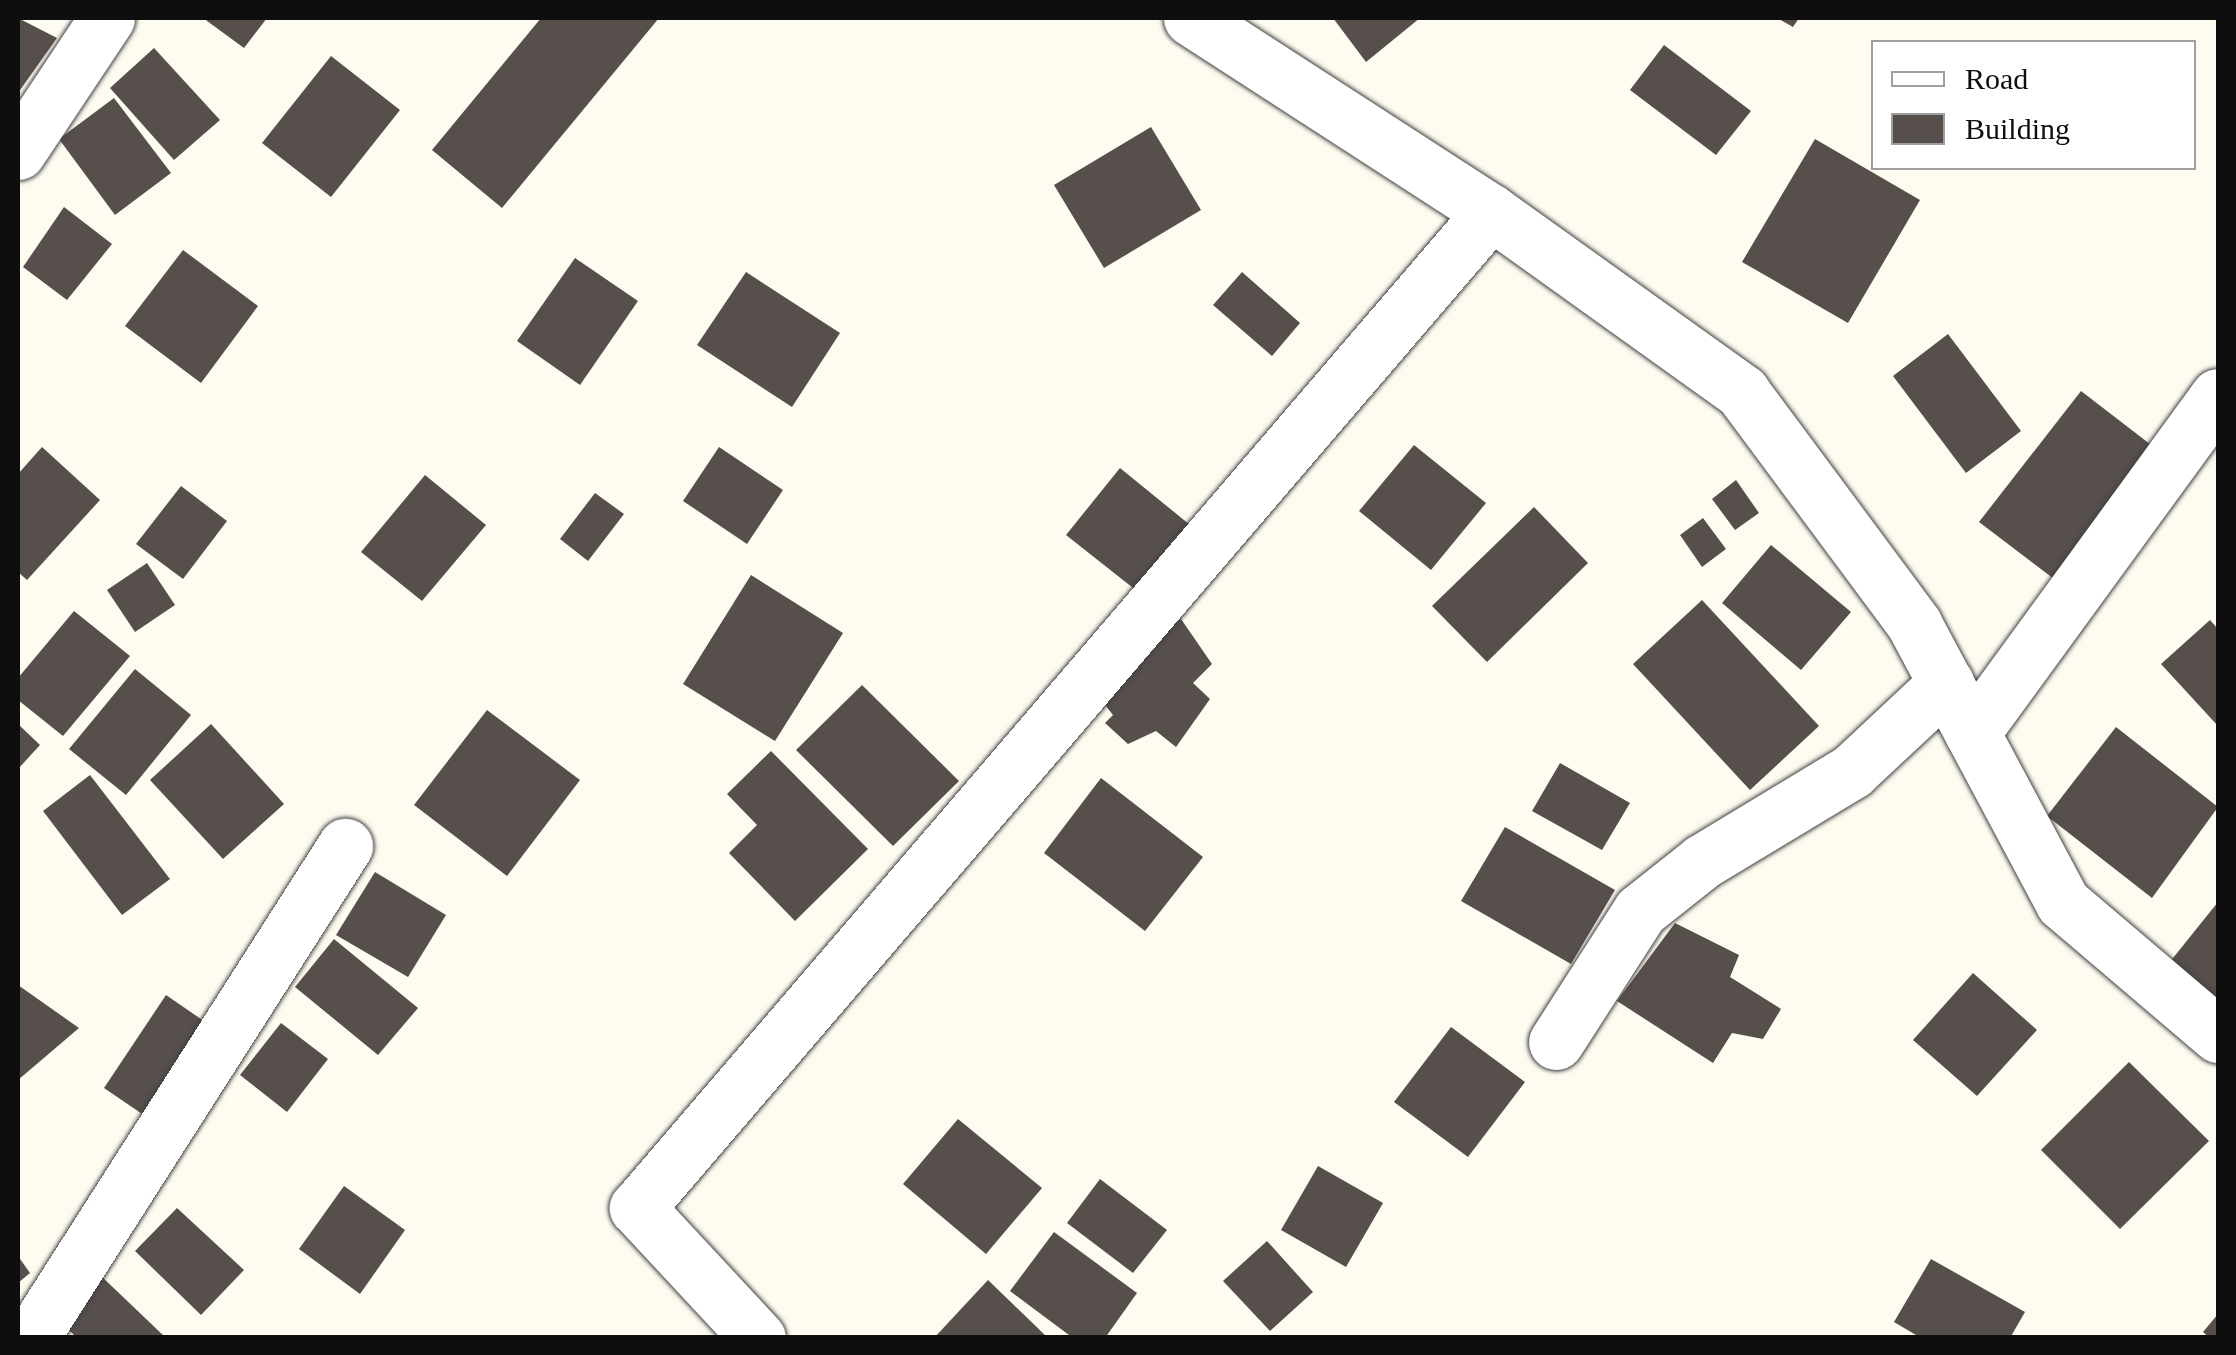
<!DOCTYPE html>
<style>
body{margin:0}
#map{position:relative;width:2236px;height:1355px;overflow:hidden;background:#fefbf0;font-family:"Times New Roman",serif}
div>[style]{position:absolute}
.building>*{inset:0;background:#564f4b}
.roads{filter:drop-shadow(0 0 2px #414141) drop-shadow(0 0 2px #414141)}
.minor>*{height:55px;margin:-27.5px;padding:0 27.5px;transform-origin:27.5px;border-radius:27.5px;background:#fff}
span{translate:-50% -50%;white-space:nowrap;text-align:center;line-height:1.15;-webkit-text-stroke:10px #fff;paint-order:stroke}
.frame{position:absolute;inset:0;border:20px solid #0e0e0e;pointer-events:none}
.legend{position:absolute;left:1871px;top:40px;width:325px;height:130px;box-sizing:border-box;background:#fff;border:2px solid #9f9f9f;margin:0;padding:12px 18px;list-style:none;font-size:30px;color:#0e0e0e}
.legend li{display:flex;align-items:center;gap:20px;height:50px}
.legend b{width:50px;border:2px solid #9f9f9f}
</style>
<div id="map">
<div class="building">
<i style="clip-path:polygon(18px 18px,57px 38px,18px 93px)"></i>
<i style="clip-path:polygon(203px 18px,267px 18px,244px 48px)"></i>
<i style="clip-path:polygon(541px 18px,659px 18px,502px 208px,432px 150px)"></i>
<i style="clip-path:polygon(1333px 18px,1420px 18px,1366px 62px)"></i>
<i style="clip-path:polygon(1777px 18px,1799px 18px,1793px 27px)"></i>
<i style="clip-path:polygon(1664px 45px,1751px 111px,1716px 155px,1630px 90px)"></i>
<i style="clip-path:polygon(154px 48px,220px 120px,174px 160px,110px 88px)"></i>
<i style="clip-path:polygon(331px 56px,400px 110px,331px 197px,262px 143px)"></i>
<i style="clip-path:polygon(114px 98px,171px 173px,115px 215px,59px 139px)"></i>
<i style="clip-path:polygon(1151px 127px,1201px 210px,1104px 268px,1054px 185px)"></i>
<i style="clip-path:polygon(1815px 139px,1920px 200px,1848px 323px,1742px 262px)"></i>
<i style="clip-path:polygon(64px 207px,112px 244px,67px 300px,23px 267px)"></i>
<i style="clip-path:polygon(183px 250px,258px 306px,201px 383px,125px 326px)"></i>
<i style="clip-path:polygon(575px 258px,638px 301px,580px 385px,517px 341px)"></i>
<i style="clip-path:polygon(746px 272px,840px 333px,792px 407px,697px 345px)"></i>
<i style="clip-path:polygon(1242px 272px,1300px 323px,1272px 356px,1213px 305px)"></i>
<i style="clip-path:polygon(1948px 334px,2021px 431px,1966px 473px,1893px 376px)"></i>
<i style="clip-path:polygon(2081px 391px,2159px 451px,2058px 582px,1979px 522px)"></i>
<i style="clip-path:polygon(1414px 445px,1486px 503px,1431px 570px,1359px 511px)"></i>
<i style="clip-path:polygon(42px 447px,100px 500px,27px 580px,18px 572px,18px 474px)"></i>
<i style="clip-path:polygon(719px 447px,783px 490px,747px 544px,683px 501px)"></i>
<i style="clip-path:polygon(1120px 468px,1195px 529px,1142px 595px,1066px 535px)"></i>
<i style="clip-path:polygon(425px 475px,486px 525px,422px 601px,361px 552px)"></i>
<i style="clip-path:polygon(1736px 480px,1759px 513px,1735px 530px,1712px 499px)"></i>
<i style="clip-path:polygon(181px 486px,227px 521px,183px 579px,136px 544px)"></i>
<i style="clip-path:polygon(595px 493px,624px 514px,588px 561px,560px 539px)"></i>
<i style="clip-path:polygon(1534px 507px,1588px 563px,1487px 662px,1432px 606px)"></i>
<i style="clip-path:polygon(1703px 518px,1726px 549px,1702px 567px,1680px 535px)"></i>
<i style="clip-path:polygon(1771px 545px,1851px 612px,1801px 670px,1722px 603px)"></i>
<i style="clip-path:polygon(147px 563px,175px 605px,135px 632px,107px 590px)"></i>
<i style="clip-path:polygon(751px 575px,843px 633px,775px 741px,683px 684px)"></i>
<i style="clip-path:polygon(1702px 600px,1819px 726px,1750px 790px,1633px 664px)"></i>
<i style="clip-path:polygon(1170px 603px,1212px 664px,1193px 683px,1210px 699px,1176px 747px,1156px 731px,1128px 744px,1105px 723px,1113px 715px,1102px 701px)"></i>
<i style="clip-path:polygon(74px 611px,130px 656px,63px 736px,18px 700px,18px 678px)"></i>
<i style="clip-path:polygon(2210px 620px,2218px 629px,2218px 726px,2161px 664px)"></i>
<i style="clip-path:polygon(135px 669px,191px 715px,126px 795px,69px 749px)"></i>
<i style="clip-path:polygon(862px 685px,959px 781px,893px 846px,796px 750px)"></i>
<i style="clip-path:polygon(487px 710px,580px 780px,507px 876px,414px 805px)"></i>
<i style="clip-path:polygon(18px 724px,40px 745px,18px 769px)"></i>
<i style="clip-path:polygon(211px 724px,284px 804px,223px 859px,150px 780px)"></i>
<i style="clip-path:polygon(2116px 727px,2218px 807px,2152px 898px,2047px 816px)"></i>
<i style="clip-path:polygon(771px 751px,868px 849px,795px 921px,729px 853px,757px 825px,727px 794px)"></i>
<i style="clip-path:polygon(1560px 763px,1630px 803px,1602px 850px,1532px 811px)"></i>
<i style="clip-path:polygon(90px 775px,170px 879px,122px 915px,43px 811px)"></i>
<i style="clip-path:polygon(1101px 778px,1203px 857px,1145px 931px,1044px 853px)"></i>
<i style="clip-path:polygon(1505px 827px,1615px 890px,1571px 964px,1461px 901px)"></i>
<i style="clip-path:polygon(375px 872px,446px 915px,408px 977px,336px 935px)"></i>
<i style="clip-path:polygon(2218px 902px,2218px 1010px,2165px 968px)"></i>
<i style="clip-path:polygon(1675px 923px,1739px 955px,1730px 977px,1781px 1009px,1763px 1039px,1732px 1033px,1713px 1063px,1617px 1001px)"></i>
<i style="clip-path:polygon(334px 939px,418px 1008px,378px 1055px,295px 987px)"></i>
<i style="clip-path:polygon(1973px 973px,2037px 1030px,1977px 1096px,1913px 1040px)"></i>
<i style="clip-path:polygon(18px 985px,79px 1028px,18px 1080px)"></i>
<i style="clip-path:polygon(166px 995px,214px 1028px,151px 1120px,104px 1088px)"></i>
<i style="clip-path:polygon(281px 1023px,328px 1059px,287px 1112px,240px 1075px)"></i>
<i style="clip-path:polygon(1451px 1027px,1525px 1082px,1468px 1157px,1394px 1102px)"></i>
<i style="clip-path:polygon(2129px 1062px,2209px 1141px,2120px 1229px,2041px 1150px)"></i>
<i style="clip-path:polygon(958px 1119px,1042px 1188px,986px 1254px,903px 1184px)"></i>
<i style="clip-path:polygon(1318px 1166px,1383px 1203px,1346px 1267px,1281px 1230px)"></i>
<i style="clip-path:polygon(1100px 1179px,1167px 1230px,1133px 1273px,1067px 1223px)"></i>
<i style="clip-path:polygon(344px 1186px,405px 1230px,360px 1294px,299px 1249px)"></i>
<i style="clip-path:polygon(177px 1208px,244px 1270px,201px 1315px,135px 1251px)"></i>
<i style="clip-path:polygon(1054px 1232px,1137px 1293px,1105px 1338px,1073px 1338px,1010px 1291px)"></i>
<i style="clip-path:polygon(1267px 1241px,1313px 1292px,1270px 1331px,1223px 1281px)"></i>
<i style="clip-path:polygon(18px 1256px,30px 1273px,18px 1283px)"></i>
<i style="clip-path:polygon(1931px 1259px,2025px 1312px,2010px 1338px,1921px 1338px,1894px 1322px)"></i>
<i style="clip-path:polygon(99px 1274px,166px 1338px,77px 1338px,57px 1318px)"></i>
<i style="clip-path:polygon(988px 1280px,1048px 1338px,934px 1338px)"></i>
<i style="clip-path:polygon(2218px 1314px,2218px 1338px,2210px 1338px,2203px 1332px)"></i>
</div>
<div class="roads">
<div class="minor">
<i style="left:1191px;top:18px;width:357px;rotate:32.9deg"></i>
<i style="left:1491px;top:212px;width:309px;rotate:35.6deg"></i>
<i style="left:1742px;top:392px;width:289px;rotate:53.4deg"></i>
<i style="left:1914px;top:624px;width:316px;rotate:61.9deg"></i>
<i style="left:2063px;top:903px;width:204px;rotate:40.4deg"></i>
<i style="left:18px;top:152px;width:161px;rotate:-56.4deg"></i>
<i style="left:1972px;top:733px;width:417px;rotate:-53.9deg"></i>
<i style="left:1556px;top:1042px;width:156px;rotate:-57.3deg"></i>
<i style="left:1640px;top:911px;width:80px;rotate:-38.4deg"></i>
<i style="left:1703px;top:861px;width:174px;rotate:-31.1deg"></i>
<i style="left:1852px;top:771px;width:129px;rotate:-43.1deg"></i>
<i style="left:31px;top:1338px;width:584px;rotate:-57.45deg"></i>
<i style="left:758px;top:1338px;width:178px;rotate:-132.9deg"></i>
<i style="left:637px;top:1208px;width:1312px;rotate:-49.39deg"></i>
</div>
</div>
<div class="frame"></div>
<ul class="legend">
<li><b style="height:12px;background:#fff"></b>Road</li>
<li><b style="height:28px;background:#564f4b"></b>Building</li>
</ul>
</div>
